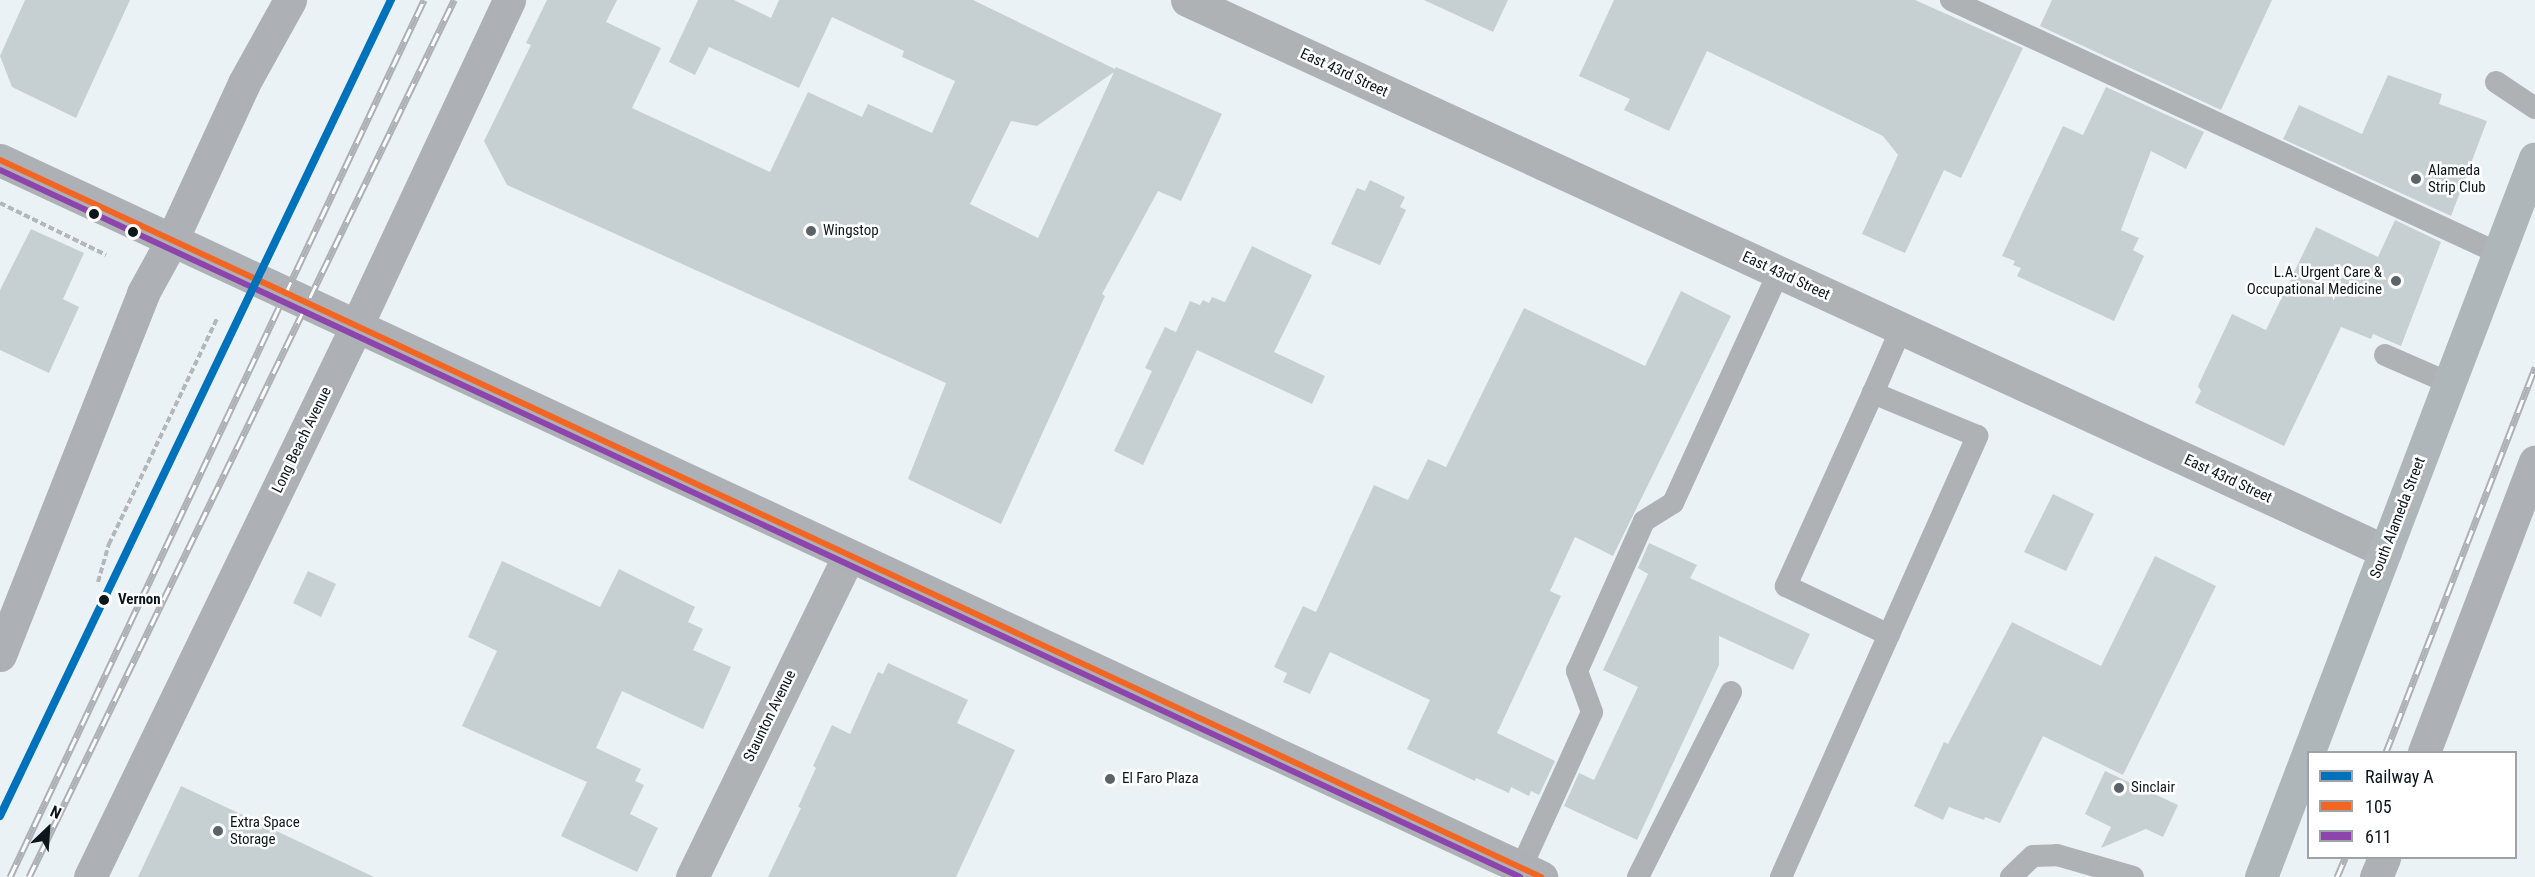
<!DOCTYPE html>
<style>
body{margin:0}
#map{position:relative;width:2535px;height:877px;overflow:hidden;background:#eaf2f6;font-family:"Roboto Condensed",sans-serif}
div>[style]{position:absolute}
.building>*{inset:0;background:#c6d0d3}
.path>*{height:4px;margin-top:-2px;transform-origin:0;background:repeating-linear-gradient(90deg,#b3b6ba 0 6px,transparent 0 9px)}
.lane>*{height:22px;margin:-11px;padding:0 11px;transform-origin:11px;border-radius:11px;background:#aeb2b5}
.street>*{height:33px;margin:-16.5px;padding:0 16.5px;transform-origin:16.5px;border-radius:16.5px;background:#aeb2b5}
.secondary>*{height:33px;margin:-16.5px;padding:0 16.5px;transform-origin:16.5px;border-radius:16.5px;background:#adb1b5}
.primary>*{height:33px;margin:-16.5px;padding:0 16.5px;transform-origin:16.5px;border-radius:16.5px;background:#afb6ba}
.rail>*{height:7px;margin-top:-3.5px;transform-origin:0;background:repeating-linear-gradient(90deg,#fff 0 14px,#adb1b5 0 28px);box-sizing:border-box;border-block:2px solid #adb1b5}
.bus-1>*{height:6px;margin:-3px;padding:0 3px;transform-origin:3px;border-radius:3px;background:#f26522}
.bus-2>*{height:6px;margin:-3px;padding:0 3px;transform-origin:3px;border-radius:3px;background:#8e44ad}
.rail-1>*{height:8px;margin:-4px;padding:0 4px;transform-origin:4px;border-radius:4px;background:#0072bc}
.dots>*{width:16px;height:16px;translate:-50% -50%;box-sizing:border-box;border:3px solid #fff;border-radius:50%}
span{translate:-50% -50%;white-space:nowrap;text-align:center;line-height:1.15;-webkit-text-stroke:5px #fff;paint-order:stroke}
.street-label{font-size:15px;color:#0d171b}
.poi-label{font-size:15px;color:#0d171b}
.left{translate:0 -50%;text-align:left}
.right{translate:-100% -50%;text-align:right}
.stop-label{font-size:15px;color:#0d171b;font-weight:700}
.legend{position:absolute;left:2307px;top:751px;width:210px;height:108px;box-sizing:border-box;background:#fff;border:2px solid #9ea2a4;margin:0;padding:8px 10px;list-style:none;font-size:18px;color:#0d171b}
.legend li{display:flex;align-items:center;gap:12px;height:30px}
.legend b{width:30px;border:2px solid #9ea2a4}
.north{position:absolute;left:18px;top:799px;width:60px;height:60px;-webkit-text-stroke:4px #fff;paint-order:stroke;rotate:25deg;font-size:16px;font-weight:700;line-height:24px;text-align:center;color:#0d171b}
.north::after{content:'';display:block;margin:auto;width:21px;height:27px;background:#0d171b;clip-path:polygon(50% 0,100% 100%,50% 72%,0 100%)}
</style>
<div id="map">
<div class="building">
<i style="clip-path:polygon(25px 0,130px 0,76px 118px,12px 87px,0 56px)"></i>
<i style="clip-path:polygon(evenodd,547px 0,617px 0,606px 22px,661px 48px,632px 108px,770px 172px,808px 92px,862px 117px,868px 104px,932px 133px,955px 81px,902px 57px,904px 51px,832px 17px,799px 88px,709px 47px,695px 75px,669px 62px,698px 0,734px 0,771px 18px,779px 0,973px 0,1115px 69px,1116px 67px,1222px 114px,1181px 201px,1158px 191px,1102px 294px,1105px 296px,1001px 524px,908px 479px,946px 383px,507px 185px,484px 141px,531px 45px,526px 43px,547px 0,1114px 72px,1038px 238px,970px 204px,1011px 121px,1037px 126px,1114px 72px)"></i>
<i style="clip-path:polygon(1424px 0,1508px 0,1493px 32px)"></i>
<i style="clip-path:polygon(1614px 0,1915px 0,2023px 48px,1961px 178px,1944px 170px,1905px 253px,1862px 234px,1898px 155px,1883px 136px,1707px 51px,1669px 131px,1624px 110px,1630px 99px,1579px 76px)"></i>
<i style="clip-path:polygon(2052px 0,2272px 0,2221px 110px,2040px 26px)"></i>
<i style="clip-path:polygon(2388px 75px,2442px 94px,2439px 104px,2487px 121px,2451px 216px,2283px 139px,2299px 105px,2362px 134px)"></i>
<i style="clip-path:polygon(2106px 87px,2204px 132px,2186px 169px,2151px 151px,2121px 230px,2139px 238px,2133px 250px,2144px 256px,2114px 321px,2017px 276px,2021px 268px,2013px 265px,2015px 261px,2002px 256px,2063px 126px,2083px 135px)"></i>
<i style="clip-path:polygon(1370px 180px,1405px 197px,1400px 207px,1406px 210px,1380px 265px,1331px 244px,1357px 188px,1365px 191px)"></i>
<i style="clip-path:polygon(2395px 220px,2441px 242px,2401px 346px,2373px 334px,2371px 339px,2341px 327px,2284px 446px,2195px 403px,2201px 391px,2198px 386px,2232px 314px,2266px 330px,2316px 227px,2378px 257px)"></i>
<i style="clip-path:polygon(31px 229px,84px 253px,63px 299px,79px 307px,49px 373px,0 350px,0 290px)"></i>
<i style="clip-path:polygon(1252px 246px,1312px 275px,1274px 352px,1325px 376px,1312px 404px,1197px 350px,1143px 465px,1114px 451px,1152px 371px,1145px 368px,1165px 327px,1176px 332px,1190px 301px,1200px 305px,1203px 300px,1209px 303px,1212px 297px,1225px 302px)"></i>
<i style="clip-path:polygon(1681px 291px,1731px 316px,1613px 556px,1575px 537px,1550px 591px,1561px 596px,1497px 733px,1555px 761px,1539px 795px,1531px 791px,1529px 796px,1511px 787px,1509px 793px,1476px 778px,1475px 781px,1407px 749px,1430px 700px,1330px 652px,1310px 694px,1283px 682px,1287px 673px,1274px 667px,1303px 606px,1316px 612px,1374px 485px,1408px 500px,1428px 459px,1446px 467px,1524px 308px,1645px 366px)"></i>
<i style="clip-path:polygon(2053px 494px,2094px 514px,2066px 571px,2024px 552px)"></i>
<i style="clip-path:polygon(1649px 543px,1697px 565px,1690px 578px,1810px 634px,1793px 670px,1719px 636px,1719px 665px,1637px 840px,1564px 806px,1579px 773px,1594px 780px,1638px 687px,1603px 670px,1648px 574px,1638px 568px)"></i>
<i style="clip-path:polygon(2155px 556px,2216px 586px,2123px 775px,2043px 736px,2000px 823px,1985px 817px,1984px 820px,1949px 807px,1943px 820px,1914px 806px,1944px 742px,1948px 744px,2012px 622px,2101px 666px)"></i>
<i style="clip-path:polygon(502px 561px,600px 607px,619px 569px,695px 607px,688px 622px,703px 629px,693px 650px,731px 667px,703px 729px,622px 691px,596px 748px,641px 769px,635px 781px,644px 785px,630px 814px,658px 828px,637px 872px,561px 836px,587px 782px,462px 726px,497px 651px,468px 637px)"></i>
<i style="clip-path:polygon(308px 571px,336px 584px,321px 617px,293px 603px)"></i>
<i style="clip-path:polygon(888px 663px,968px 700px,957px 723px,1015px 750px,956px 877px,768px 877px,801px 808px,798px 807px,816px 768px,813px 766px,832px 725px,850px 734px,878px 672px,883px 674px)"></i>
<i style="clip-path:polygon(2105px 771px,2178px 805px,2163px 837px,2146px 829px,2101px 848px,2111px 827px,2085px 814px)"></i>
<i style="clip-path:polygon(181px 786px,374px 877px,138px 877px)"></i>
</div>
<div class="path">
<i style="left:0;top:203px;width:118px;rotate:26.1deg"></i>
<i style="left:98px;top:582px;width:40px;rotate:-74deg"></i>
<i style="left:109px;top:544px;width:250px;rotate:-64.4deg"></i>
</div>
<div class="lane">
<i style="left:1951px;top:0;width:603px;rotate:24.82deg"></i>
<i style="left:2496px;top:82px;width:47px;rotate:33.7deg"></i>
<i style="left:2385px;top:355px;width:70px;rotate:23.6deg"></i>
<i style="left:1873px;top:393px;width:70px;rotate:-66.4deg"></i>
<i style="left:1521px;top:868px;width:171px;rotate:-65.5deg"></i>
<i style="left:1592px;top:712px;width:44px;rotate:-110.1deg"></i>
<i style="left:1577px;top:671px;width:164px;rotate:-65.9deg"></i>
<i style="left:1644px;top:521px;width:34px;rotate:-32deg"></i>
<i style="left:1673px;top:503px;width:254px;rotate:-65.4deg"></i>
<i style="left:1638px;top:877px;width:207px;rotate:-63.3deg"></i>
<i style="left:1781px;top:877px;width:483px;rotate:-66deg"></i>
<i style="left:1977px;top:436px;width:113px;rotate:-157.5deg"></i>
<i style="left:1873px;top:393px;width:212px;rotate:114.3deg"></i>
<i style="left:1786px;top:586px;width:114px;rotate:25.4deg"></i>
<i style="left:2011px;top:877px;width:30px;rotate:-44deg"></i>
<i style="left:2033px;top:856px;width:24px;rotate:-2deg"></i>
<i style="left:2057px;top:855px;width:79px;rotate:16.1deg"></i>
</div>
<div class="street">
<i style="left:1187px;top:0;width:1319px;rotate:24.7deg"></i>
<i style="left:692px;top:877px;width:358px;rotate:-64deg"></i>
</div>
<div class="secondary">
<i style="left:0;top:160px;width:1700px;rotate:24.95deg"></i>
<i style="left:0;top:655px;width:389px;rotate:-68.4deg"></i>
<i style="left:143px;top:293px;width:58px;rotate:-61.2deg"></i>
<i style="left:171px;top:242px;width:175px;rotate:-65.3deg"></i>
<i style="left:244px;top:83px;width:95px;rotate:-61deg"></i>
<i style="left:2424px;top:752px;width:311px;rotate:-69.1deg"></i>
<i style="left:90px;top:877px;width:611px;rotate:-64.19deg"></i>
<i style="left:356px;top:327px;width:361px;rotate:-64.9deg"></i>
<i style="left:2376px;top:877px;width:21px;rotate:-67deg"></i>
</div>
<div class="primary">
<i style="left:2261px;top:877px;width:769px;rotate:-69.14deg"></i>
</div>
<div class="rail">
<i style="left:2386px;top:752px;width:413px;rotate:-68.8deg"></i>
<i style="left:10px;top:877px;width:970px;rotate:-64.73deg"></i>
<i style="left:29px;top:877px;width:975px;rotate:-64.14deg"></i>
<i style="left:2337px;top:877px;width:21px;rotate:-67deg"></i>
</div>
<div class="bus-1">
<i style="left:0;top:160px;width:1700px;rotate:24.95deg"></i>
</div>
<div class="bus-2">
<i style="left:0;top:170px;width:1676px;rotate:24.94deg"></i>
</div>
<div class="rail-1">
<i style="left:0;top:816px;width:905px;rotate:-64.4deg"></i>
</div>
<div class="dots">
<i style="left:2416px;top:179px;background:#5a6468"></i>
<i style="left:94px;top:214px;background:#0d171b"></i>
<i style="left:811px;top:231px;background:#5a6468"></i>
<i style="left:133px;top:232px;background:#0d171b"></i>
<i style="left:2396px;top:281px;background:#5a6468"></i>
<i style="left:104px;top:600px;background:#0d171b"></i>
<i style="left:1110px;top:779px;background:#5a6468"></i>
<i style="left:2119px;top:788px;background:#5a6468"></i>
<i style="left:218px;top:831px;background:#5a6468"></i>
</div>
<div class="street-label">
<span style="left:1344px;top:73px;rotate:25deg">East 43rd Street</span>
<span style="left:1786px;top:276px;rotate:25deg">East 43rd Street</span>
<span style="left:302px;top:440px;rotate:-64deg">Long Beach Avenue</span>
<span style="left:2228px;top:479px;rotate:25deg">East 43rd Street</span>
<span style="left:2398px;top:518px;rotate:-69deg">South Alameda Street</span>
<span style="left:770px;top:716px;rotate:-64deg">Staunton Avenue</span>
</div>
<div class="poi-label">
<span class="left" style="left:2428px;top:179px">Alameda<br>Strip Club</span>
<span class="left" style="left:823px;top:231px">Wingstop</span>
<span class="right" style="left:2382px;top:281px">L.A. Urgent Care &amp;<br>Occupational Medicine</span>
<span class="left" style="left:1122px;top:779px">El Faro Plaza</span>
<span class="left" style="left:2131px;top:788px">Sinclair</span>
<span class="left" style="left:230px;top:831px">Extra Space<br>Storage</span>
</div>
<div class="stop-label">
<span class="left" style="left:118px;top:600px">Vernon</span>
</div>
<ul class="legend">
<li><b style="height:8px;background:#0072bc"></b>Railway A</li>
<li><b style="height:8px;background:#f26522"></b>105</li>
<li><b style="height:8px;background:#8e44ad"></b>611</li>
</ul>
<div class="north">N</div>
</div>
